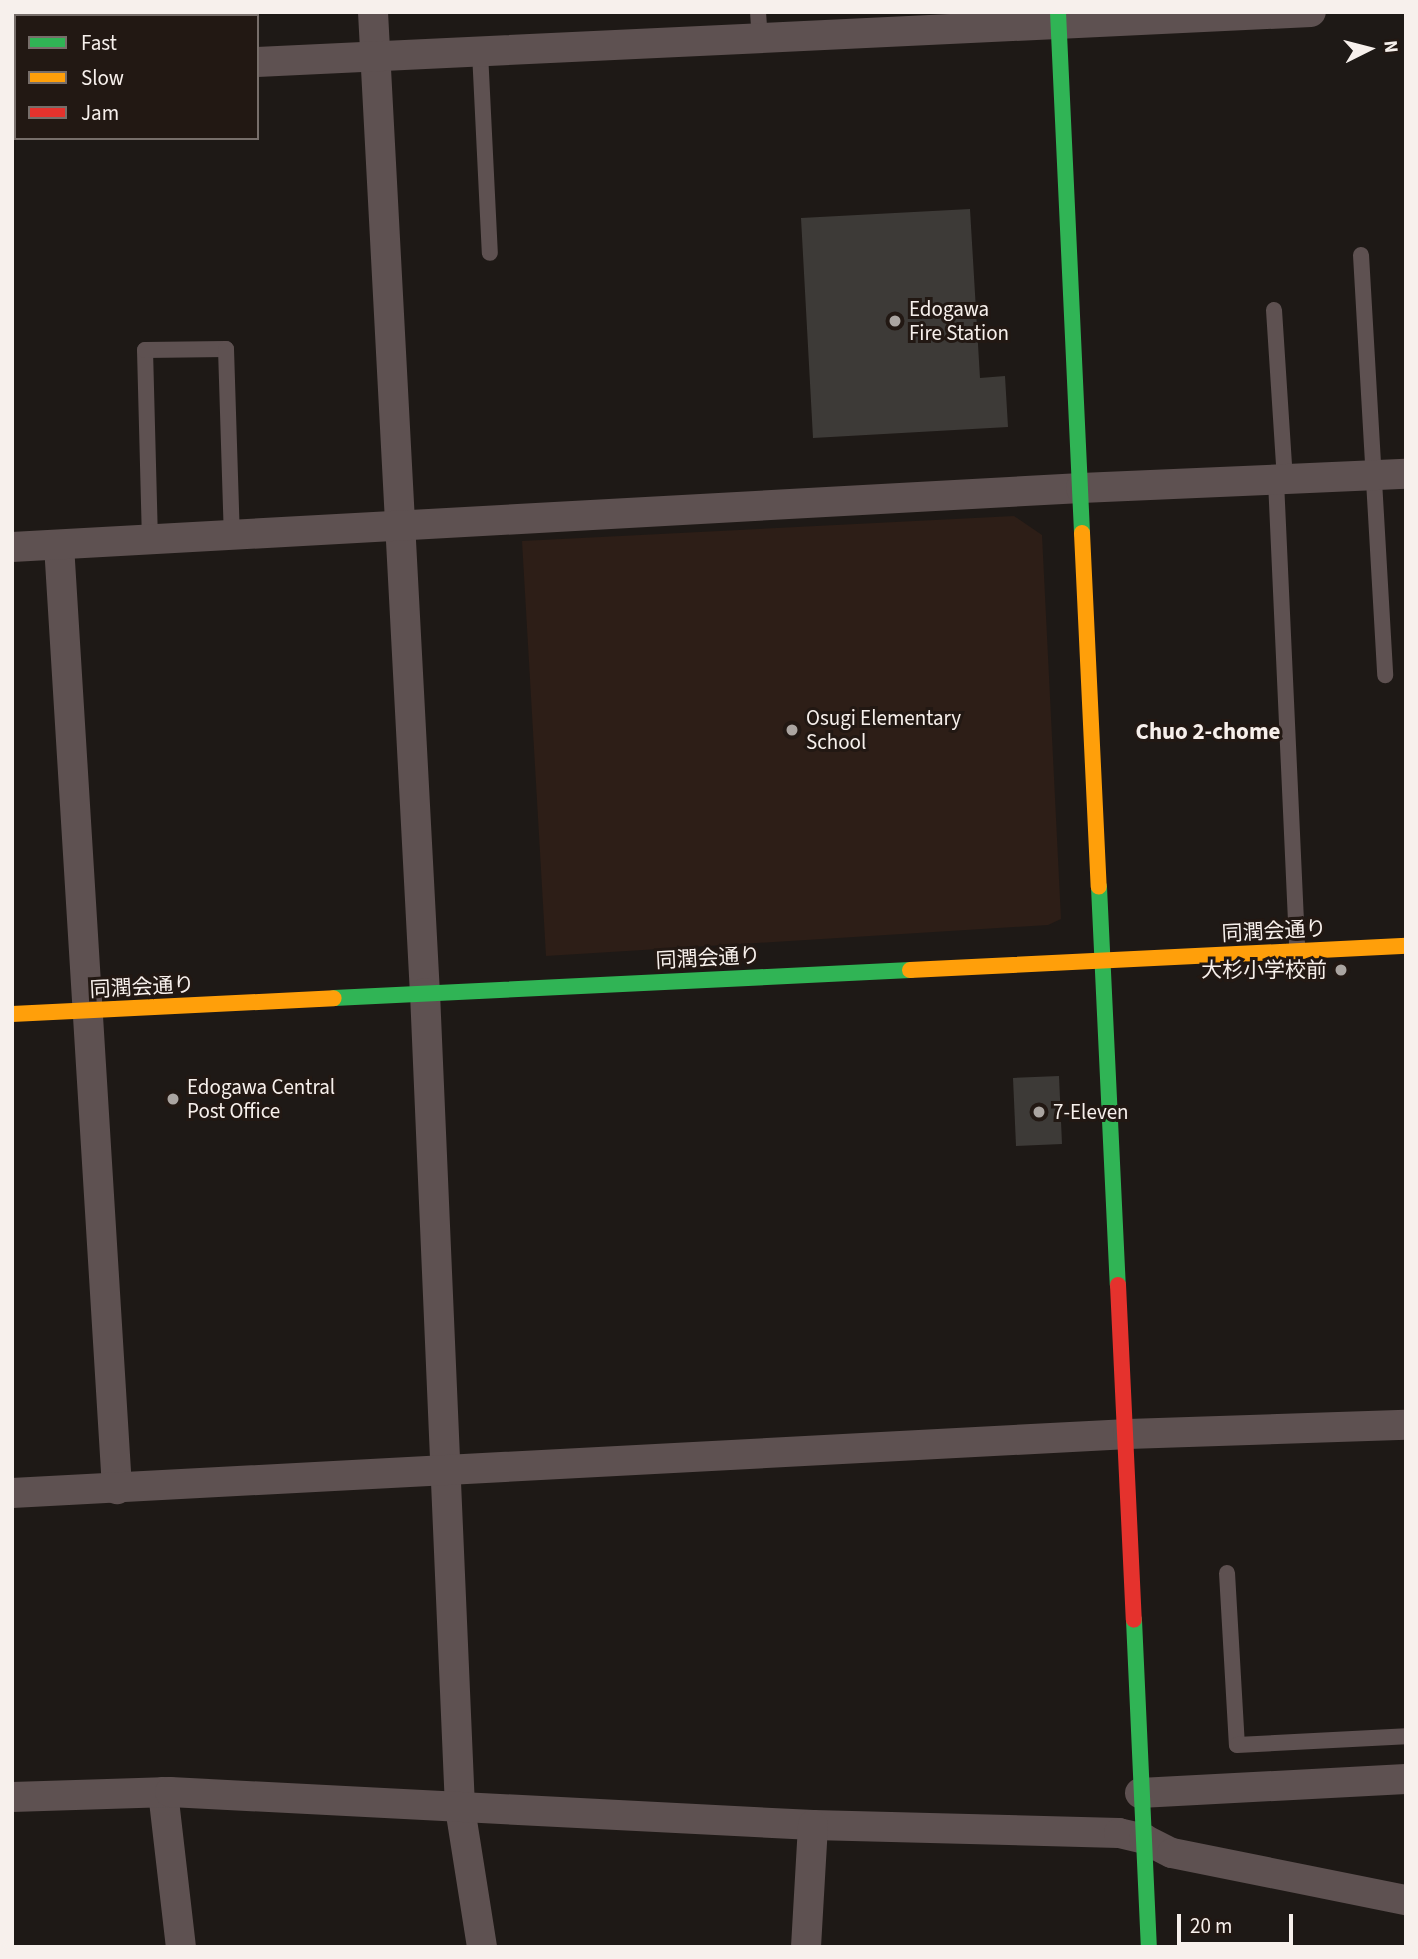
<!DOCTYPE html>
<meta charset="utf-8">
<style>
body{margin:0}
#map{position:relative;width:1418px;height:1959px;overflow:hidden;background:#1e1916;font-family:"Source Sans 3","Noto Sans JP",sans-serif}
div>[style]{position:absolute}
.built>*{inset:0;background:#2d1e17}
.building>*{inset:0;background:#3d3a37}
.lane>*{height:16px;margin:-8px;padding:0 8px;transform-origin:8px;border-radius:8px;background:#5e5151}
.street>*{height:30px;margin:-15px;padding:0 15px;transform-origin:15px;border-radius:15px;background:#5e5151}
.fast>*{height:16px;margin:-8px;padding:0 8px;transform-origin:8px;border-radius:8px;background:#30b455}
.slow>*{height:16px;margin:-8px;padding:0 8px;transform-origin:8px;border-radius:8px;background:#ff9f0a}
.jam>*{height:16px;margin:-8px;padding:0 8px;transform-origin:8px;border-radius:8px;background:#e5322d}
.dots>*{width:19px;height:19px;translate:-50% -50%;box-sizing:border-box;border:4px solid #221813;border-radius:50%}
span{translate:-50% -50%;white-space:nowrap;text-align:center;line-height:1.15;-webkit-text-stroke:6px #221813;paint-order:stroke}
.poi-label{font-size:21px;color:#f7f0ec}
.left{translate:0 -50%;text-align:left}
.right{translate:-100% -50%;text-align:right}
.street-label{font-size:21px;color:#f7f0ec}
.neighbourhood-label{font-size:23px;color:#f7f0ec;font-weight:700}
.frame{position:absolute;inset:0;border:14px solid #f7f0ec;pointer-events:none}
.legend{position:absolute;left:14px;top:14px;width:245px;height:126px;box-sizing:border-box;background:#221813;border:2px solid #776e6a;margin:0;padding:9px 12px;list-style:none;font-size:21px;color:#f7f0ec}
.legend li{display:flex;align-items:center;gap:14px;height:35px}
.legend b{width:35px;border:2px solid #776e6a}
.north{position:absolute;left:1334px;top:14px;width:70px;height:70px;-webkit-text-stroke:5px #221813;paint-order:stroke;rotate:84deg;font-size:19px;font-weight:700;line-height:28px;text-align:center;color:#f7f0ec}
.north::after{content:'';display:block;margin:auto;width:24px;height:32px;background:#f7f0ec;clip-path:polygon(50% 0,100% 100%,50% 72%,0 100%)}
.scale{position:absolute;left:1177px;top:1914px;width:116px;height:32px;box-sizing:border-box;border:4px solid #f7f0ec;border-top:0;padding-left:9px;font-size:21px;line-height:24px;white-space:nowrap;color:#f7f0ec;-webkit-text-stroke:5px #221813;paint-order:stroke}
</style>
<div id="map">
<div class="built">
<i style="clip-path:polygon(1014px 516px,1042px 535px,1061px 919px,1048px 925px,546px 956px,522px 541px)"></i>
</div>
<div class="building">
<i style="clip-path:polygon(970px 209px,980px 378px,1005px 376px,1008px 427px,813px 438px,801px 218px)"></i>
<i style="clip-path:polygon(1059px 1076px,1062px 1144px,1016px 1146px,1013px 1078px)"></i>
</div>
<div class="lane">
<i style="left:758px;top:12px;width:26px;rotate:86deg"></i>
<i style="left:480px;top:52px;width:201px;rotate:87.2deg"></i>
<i style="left:1361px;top:255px;width:421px;rotate:86.7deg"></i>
<i style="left:1274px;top:310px;width:170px;rotate:86.3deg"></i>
<i style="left:1276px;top:481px;width:470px;rotate:87.4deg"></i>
<i style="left:150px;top:541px;width:191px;rotate:-91.5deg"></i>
<i style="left:145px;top:350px;width:81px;rotate:-0.7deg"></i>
<i style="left:226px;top:349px;width:188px;rotate:88.2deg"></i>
<i style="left:1227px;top:1573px;width:172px;rotate:86.7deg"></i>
<i style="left:1237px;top:1745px;width:169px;rotate:-3deg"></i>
</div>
<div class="street">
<i style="left:373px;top:12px;width:982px;rotate:86.97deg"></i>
<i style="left:425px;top:993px;width:816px;rotate:87.54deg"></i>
<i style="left:460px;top:1808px;width:141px;rotate:81deg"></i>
<i style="left:257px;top:62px;width:1055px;rotate:-2.72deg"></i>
<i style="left:12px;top:74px;width:4px"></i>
<i style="left:59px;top:545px;width:946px;rotate:86.48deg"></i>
<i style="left:12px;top:547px;width:1071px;rotate:-3.16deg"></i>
<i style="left:1081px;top:488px;width:325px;rotate:-2.5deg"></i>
<i style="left:12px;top:1493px;width:1118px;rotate:-3.03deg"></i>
<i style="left:1128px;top:1434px;width:278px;rotate:-1.9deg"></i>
<i style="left:163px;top:1792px;width:156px;rotate:83.4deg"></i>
<i style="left:1140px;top:1793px;width:266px;rotate:-3deg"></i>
<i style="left:12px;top:1797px;width:158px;rotate:-1.8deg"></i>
<i style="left:170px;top:1792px;width:644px;rotate:2.94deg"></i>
<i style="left:813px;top:1825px;width:306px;rotate:1.5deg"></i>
<i style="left:1119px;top:1833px;width:26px;rotate:13deg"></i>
<i style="left:1144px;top:1839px;width:31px;rotate:27deg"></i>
<i style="left:1172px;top:1853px;width:239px;rotate:11.4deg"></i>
<i style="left:806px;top:1947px;width:122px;rotate:-86.7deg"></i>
</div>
<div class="fast">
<i style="left:1058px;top:12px;width:522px;rotate:87.36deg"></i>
<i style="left:1099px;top:887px;width:398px;rotate:87.3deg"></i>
<i style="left:334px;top:998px;width:577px;rotate:-2.78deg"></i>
<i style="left:1134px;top:1620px;width:327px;rotate:87.4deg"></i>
</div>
<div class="slow">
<i style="left:1082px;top:533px;width:354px;rotate:87.3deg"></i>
<i style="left:910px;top:970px;width:497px;rotate:-2.8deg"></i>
<i style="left:12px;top:1014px;width:322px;rotate:-2.8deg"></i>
</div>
<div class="jam">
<i style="left:1118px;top:1285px;width:335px;rotate:87.3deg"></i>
</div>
<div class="dots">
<i style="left:895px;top:321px;background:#aba5a1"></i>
<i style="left:792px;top:730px;background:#aba5a1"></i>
<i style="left:1341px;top:970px;background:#aba5a1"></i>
<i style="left:173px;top:1099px;background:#aba5a1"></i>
<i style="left:1039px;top:1112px;background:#aba5a1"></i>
</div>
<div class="poi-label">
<span class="left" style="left:909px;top:321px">Edogawa<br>Fire Station</span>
<span class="left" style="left:806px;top:730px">Osugi Elementary<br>School</span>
<span class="right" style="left:1327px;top:970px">大杉小学校前</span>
<span class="left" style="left:187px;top:1099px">Edogawa Central<br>Post Office</span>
<span class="left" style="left:1053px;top:1112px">7-Eleven</span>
</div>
<div class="street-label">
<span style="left:1274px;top:931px;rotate:-3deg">同潤会通り</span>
<span style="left:708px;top:958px;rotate:-3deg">同潤会通り</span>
<span style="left:142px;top:987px;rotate:-3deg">同潤会通り</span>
</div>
<div class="neighbourhood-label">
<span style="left:1208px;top:732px">Chuo 2-chome</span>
</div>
<div class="frame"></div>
<ul class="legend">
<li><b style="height:9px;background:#30b455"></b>Fast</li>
<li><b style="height:9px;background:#ff9f0a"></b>Slow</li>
<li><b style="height:9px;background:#e5322d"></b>Jam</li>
</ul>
<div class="north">N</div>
<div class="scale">20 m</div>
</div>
